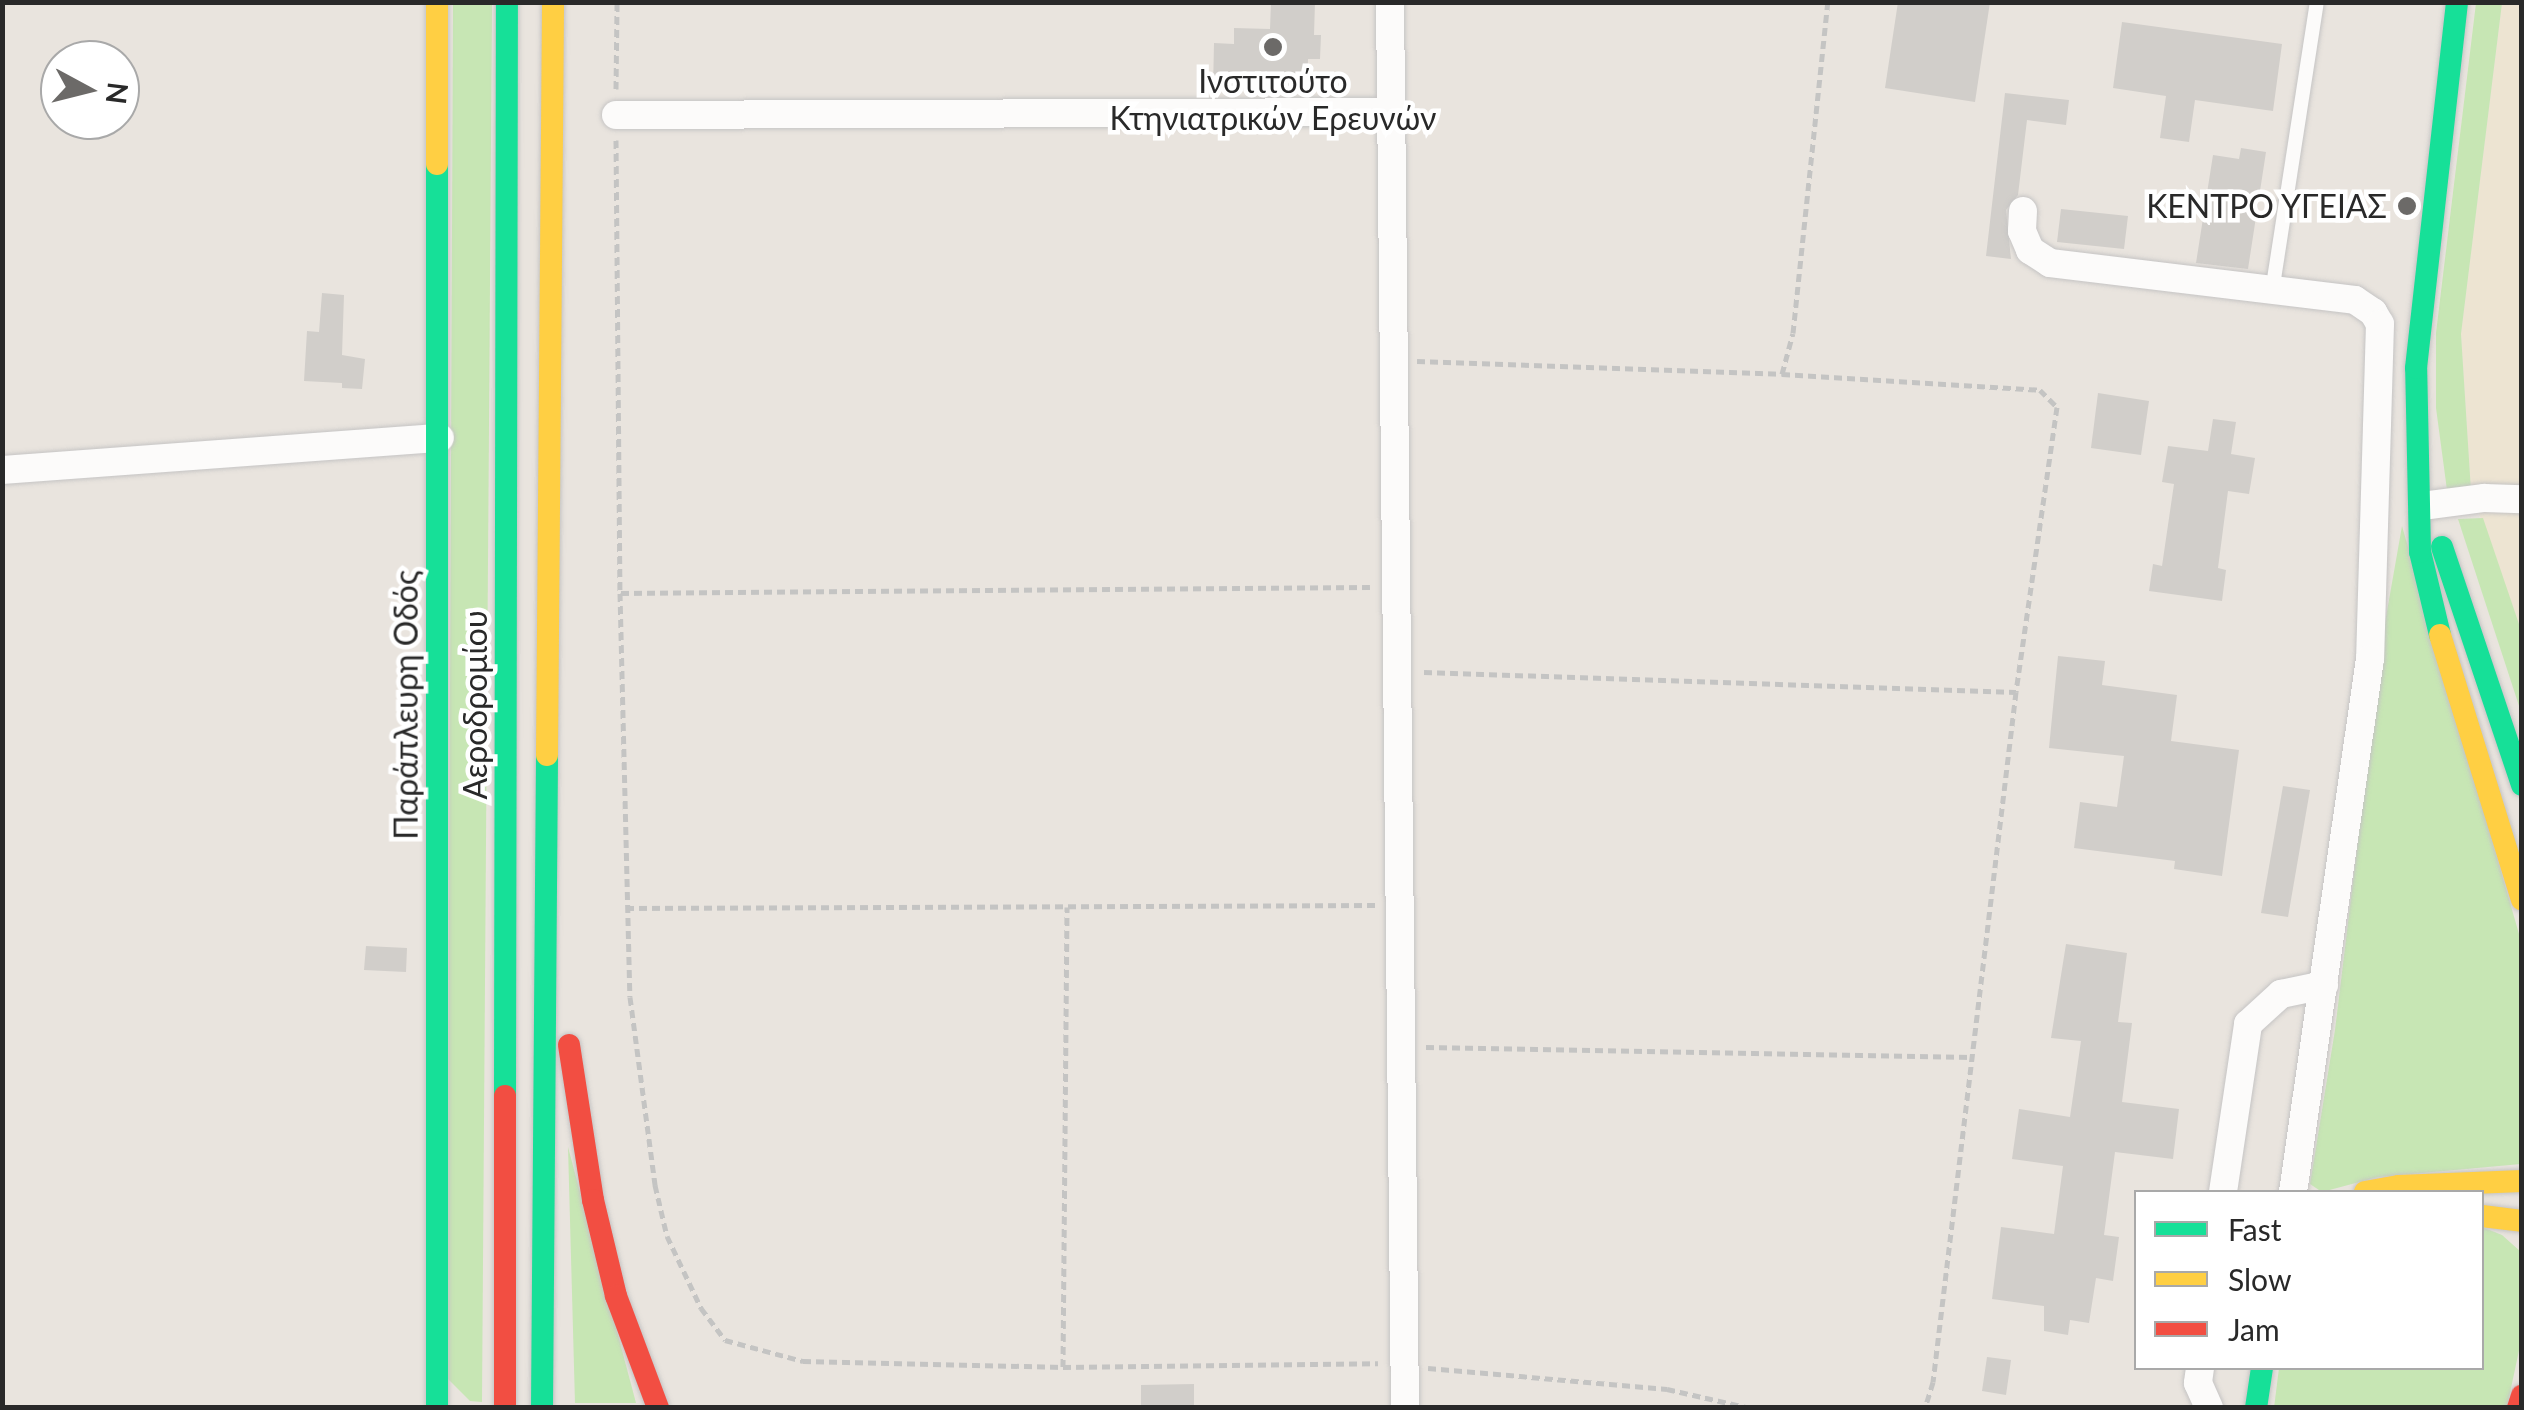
<!DOCTYPE html>
<meta charset="utf-8">
<style>
body{margin:0}
#map{position:relative;width:2524px;height:1410px;overflow:hidden;background:#e9e4de;font-family:Lato,sans-serif}
div>[style]{position:absolute}
.education>*{inset:0;background:#ede4d2}
.green>*{inset:0;background:#c7e6b4}
.building>*{inset:0;background:#d1ceca}
.path>*{height:5px;margin-top:-2.5px;transform-origin:0;background:repeating-linear-gradient(90deg,#c4c4c3 0 8px,transparent 0 13px)}
.roads{filter:drop-shadow(0 0 2px #c5c4c4) drop-shadow(0 0 2px #c5c4c4)}
.lane>*{height:14px;margin:-7px;padding:0 7px;transform-origin:7px;border-radius:7px;background:#fcfbfa}
.street>*{height:28px;margin:-14px;padding:0 14px;transform-origin:14px;border-radius:14px;background:#fcfbfa}
.fast>*{height:22px;margin:-11px;padding:0 11px;transform-origin:11px;border-radius:11px;background:#16e098}
.slow>*{height:22px;margin:-11px;padding:0 11px;transform-origin:11px;border-radius:11px;background:#ffcf43}
.jam>*{height:22px;margin:-11px;padding:0 11px;transform-origin:11px;border-radius:11px;background:#f24e42}
.dots>*{width:28px;height:28px;translate:-50% -50%;box-sizing:border-box;border:5px solid #fff;border-radius:50%}
span{translate:-50% -50%;white-space:nowrap;text-align:center;line-height:1.15;-webkit-text-stroke:9px #fff;paint-order:stroke}
.poi-label{font-size:32px;color:#292929}
.right{translate:-100% -50%;text-align:right}
.street-label{font-size:32px;color:#292929}
.frame{position:absolute;inset:0;border:5px solid #292929;pointer-events:none}
.legend{position:absolute;left:2134px;top:1190px;width:350px;height:180px;box-sizing:border-box;background:#fff;border:2px solid #a9a9a9;margin:0;padding:12px 18px;list-style:none;font-size:30px;color:#292929}
.legend li{display:flex;align-items:center;gap:20px;height:50px}
.legend b{width:50px;border:2px solid #a9a9a9}
.north{position:absolute;left:40px;top:40px;width:100px;height:100px;box-sizing:border-box;background:#fff;border:2px solid #a9a9a9;border-radius:50%;rotate:97deg;font-size:28px;font-weight:700;line-height:40px;text-align:center;color:#292929}
.north::after{content:'';display:block;margin:auto;width:35px;height:45px;background:#6c6a68;clip-path:polygon(50% 0,100% 100%,50% 72%,0 100%)}
</style>
<div id="map">
<div class="education">
<i style="clip-path:polygon(2502px 3px,2521px 3px,2521px 630px,2471px 491px,2461px 334px)"></i>
</div>
<div class="green">
<i style="clip-path:polygon(492px 2px,482px 1402px,470px 1401px,447px 1378px,453px 3px)"></i>
<i style="clip-path:polygon(2476px 3px,2502px 3px,2461px 334px,2471px 491px,2447px 490px,2436px 408px,2436px 333px)"></i>
<i style="clip-path:polygon(2483px 518px,2521px 630px,2521px 712px,2458px 519px)"></i>
<i style="clip-path:polygon(2402px 526px,2521px 941px,2521px 1164px,2378px 1177px,2322px 1192px,2310px 1184px,2335px 1030px,2383px 634px)"></i>
<i style="clip-path:polygon(568px 1147px,636px 1403px,575px 1403px)"></i>
<i style="clip-path:polygon(2482px 1227px,2502px 1235px,2521px 1252px,2521px 1341px,2507px 1407px,2274px 1408px,2279px 1368px,2482px 1368px)"></i>
</div>
<div class="building">
<i style="clip-path:polygon(1271px 2px,1315px 2px,1314px 35px,1321px 35px,1320px 59px,1308px 59px,1307px 91px,1213px 89px,1214px 43px,1234px 44px,1234px 28px,1270px 29px)"></i>
<i style="clip-path:polygon(1898px 2px,1990px 2px,1975px 102px,1885px 88px)"></i>
<i style="clip-path:polygon(2122px 22px,2282px 44px,2273px 111px,2195px 100px,2189px 142px,2160px 138px,2166px 96px,2113px 88px)"></i>
<i style="clip-path:polygon(2005px 93px,2069px 100px,2066px 125px,2027px 120px,2018px 195px,2006px 210px,2011px 259px,1986px 256px)"></i>
<i style="clip-path:polygon(2241px 148px,2266px 152px,2248px 269px,2196px 263px,2213px 155px,2239px 159px)"></i>
<i style="clip-path:polygon(2061px 209px,2128px 216px,2124px 249px,2057px 242px)"></i>
<i style="clip-path:polygon(322px 293px,344px 295px,342px 355px,365px 359px,362px 389px,342px 388px,342px 383px,304px 381px,307px 331px,319px 332px)"></i>
<i style="clip-path:polygon(2098px 393px,2149px 401px,2141px 455px,2091px 448px)"></i>
<i style="clip-path:polygon(2213px 419px,2236px 422px,2231px 454px,2255px 458px,2249px 494px,2228px 491px,2218px 568px,2226px 570px,2222px 601px,2149px 591px,2153px 564px,2162px 566px,2174px 484px,2162px 482px,2168px 446px,2208px 451px)"></i>
<i style="clip-path:polygon(2058px 656px,2105px 661px,2102px 685px,2177px 695px,2171px 741px,2239px 750px,2222px 876px,2174px 869px,2175px 861px,2074px 848px,2080px 802px,2117px 807px,2124px 756px,2049px 748px)"></i>
<i style="clip-path:polygon(2283px 786px,2310px 790px,2288px 917px,2261px 913px)"></i>
<i style="clip-path:polygon(2066px 944px,2127px 953px,2118px 1022px,2132px 1023px,2122px 1102px,2179px 1109px,2173px 1159px,2115px 1152px,2104px 1235px,2119px 1237px,2113px 1281px,2096px 1278px,2089px 1323px,2070px 1320px,2068px 1335px,2044px 1331px,2044px 1306px,1992px 1299px,2001px 1227px,2054px 1234px,2063px 1166px,2012px 1159px,2019px 1109px,2070px 1117px,2081px 1041px,2051px 1038px)"></i>
<i style="clip-path:polygon(366px 946px,407px 948px,406px 972px,364px 970px)"></i>
<i style="clip-path:polygon(1987px 1357px,2011px 1360px,2006px 1395px,1982px 1391px)"></i>
<i style="clip-path:polygon(1194px 1384px,1194px 1408px,1141px 1408px,1141px 1385px)"></i>
</div>
<div class="path">
<i style="left:616px;top:89px;width:87px;rotate:-89.3deg"></i>
<i style="left:616px;top:140px;width:453px;rotate:89.5deg"></i>
<i style="left:620px;top:593px;width:404px;rotate:88.6deg"></i>
<i style="left:630px;top:997px;width:190px;rotate:82.4deg"></i>
<i style="left:655px;top:1185px;width:52px;rotate:76.8deg"></i>
<i style="left:667px;top:1236px;width:80px;rotate:64.7deg"></i>
<i style="left:701px;top:1308px;width:40px;rotate:53deg"></i>
<i style="left:725px;top:1340px;width:81px;rotate:15.1deg"></i>
<i style="left:803px;top:1361px;width:260px;rotate:1.3deg"></i>
<i style="left:1063px;top:1367px;width:315px;rotate:-0.7deg"></i>
<i style="left:1417px;top:361px;width:365px;rotate:2deg"></i>
<i style="left:1782px;top:374px;width:42px;rotate:-75deg"></i>
<i style="left:1793px;top:333px;width:333px;rotate:-84deg"></i>
<i style="left:1782px;top:374px;width:258px;rotate:3.5deg"></i>
<i style="left:2040px;top:390px;width:24px;rotate:45deg"></i>
<i style="left:2057px;top:407px;width:288px;rotate:98.2deg"></i>
<i style="left:2016px;top:692px;width:695px;rotate:96.86deg"></i>
<i style="left:1933px;top:1382px;width:27px;rotate:107deg"></i>
<i style="left:621px;top:593px;width:749px;rotate:-0.46deg"></i>
<i style="left:1424px;top:672px;width:592px;rotate:1.93deg"></i>
<i style="left:626px;top:908px;width:749px;rotate:-0.23deg"></i>
<i style="left:1426px;top:1047px;width:546px;rotate:1.05deg"></i>
<i style="left:1063px;top:1367px;width:460px;rotate:-89.5deg"></i>
<i style="left:1428px;top:1368px;width:240px;rotate:5deg"></i>
<i style="left:1667px;top:1389px;width:85px;rotate:12.9deg"></i>
</div>
<div class="roads">
<div class="lane">
<i style="left:2272px;top:292px;width:293px;rotate:-81.2deg"></i>
</div>
<div class="street">
<i style="left:1390px;top:2px;width:1406px;rotate:89.39deg"></i>
<i style="left:616px;top:115px;width:775px;rotate:-0.22deg"></i>
<i style="left:2023px;top:211px;width:20px;rotate:93deg"></i>
<i style="left:2022px;top:231px;width:21px;rotate:67deg"></i>
<i style="left:2030px;top:250px;width:24px;rotate:33deg"></i>
<i style="left:2050px;top:263px;width:307px;rotate:6.9deg"></i>
<i style="left:2355px;top:300px;width:22px;rotate:34deg"></i>
<i style="left:2373px;top:312px;width:14px;rotate:60deg"></i>
<i style="left:2380px;top:324px;width:335px;rotate:91.7deg"></i>
<i style="left:2370px;top:659px;width:539px;rotate:98.22deg"></i>
<i style="left:2px;top:470px;width:439px;rotate:-4.2deg"></i>
<i style="left:2422px;top:506px;width:63px;rotate:-7.4deg"></i>
<i style="left:2484px;top:498px;width:38px;rotate:2deg"></i>
<i style="left:2223px;top:1192px;width:170px;rotate:-81.5deg"></i>
<i style="left:2248px;top:1024px;width:45px;rotate:-42.3deg"></i>
<i style="left:2281px;top:994px;width:44px;rotate:-11.8deg"></i>
<i style="left:2200px;top:1368px;width:15px;rotate:98deg"></i>
<i style="left:2198px;top:1383px;width:27px;rotate:66deg"></i>
</div>
<div class="fast">
<i style="left:437px;top:164px;width:1244px;rotate:90deg"></i>
<i style="left:2442px;top:547px;width:251px;rotate:71.4deg"></i>
<i style="left:2440px;top:635px;width:85px;rotate:-103.5deg"></i>
<i style="left:2420px;top:552px;width:184px;rotate:-91.2deg"></i>
<i style="left:2416px;top:368px;width:368px;rotate:-83.6deg"></i>
<i style="left:505px;top:1096px;width:1094px;rotate:-89.9deg"></i>
<i style="left:542px;top:1408px;width:653px;rotate:-89.56deg"></i>
<i style="left:2256px;top:1408px;width:40px;rotate:-81.5deg"></i>
</div>
<div class="slow">
<i style="left:437px;top:2px;width:162px;rotate:90deg"></i>
<i style="left:2440px;top:635px;width:277px;rotate:72.8deg"></i>
<i style="left:547px;top:755px;width:753px;rotate:-89.54deg"></i>
<i style="left:2365px;top:1192px;width:35px;rotate:-10deg"></i>
<i style="left:2399px;top:1186px;width:123px;rotate:-2.3deg"></i>
<i style="left:2482px;top:1216px;width:40px;rotate:7.1deg"></i>
</div>
<div class="jam">
<i style="left:569px;top:1045px;width:157px;rotate:81.2deg"></i>
<i style="left:593px;top:1200px;width:99px;rotate:76.5deg"></i>
<i style="left:616px;top:1296px;width:120px;rotate:69.4deg"></i>
<i style="left:505px;top:1408px;width:312px;rotate:-90deg"></i>
<i style="left:2518px;top:1408px;width:13px;rotate:-72deg"></i>
</div>
</div>
<div class="dots">
<i style="left:1273px;top:47px;background:#6c6a68"></i>
<i style="left:2407px;top:206px;background:#6c6a68"></i>
</div>
<div class="poi-label">
<span style="left:1273px;top:100px">Ινστιτούτο<br>Κτηνιατρικών Ερευνών</span>
<span class="right" style="left:2387px;top:206px">ΚΕΝΤΡΟ ΥΓΕΙΑΣ</span>
</div>
<div class="street-label">
<span style="left:406px;top:705px;rotate:-90deg">Παράπλευρη Οδός</span>
<span style="left:475px;top:705px;rotate:-90deg">Αεροδρομίου</span>
</div>
<div class="frame"></div>
<ul class="legend">
<li><b style="height:12px;background:#16e098"></b>Fast</li>
<li><b style="height:12px;background:#ffcf43"></b>Slow</li>
<li><b style="height:12px;background:#f24e42"></b>Jam</li>
</ul>
<div class="north">N</div>
</div>
